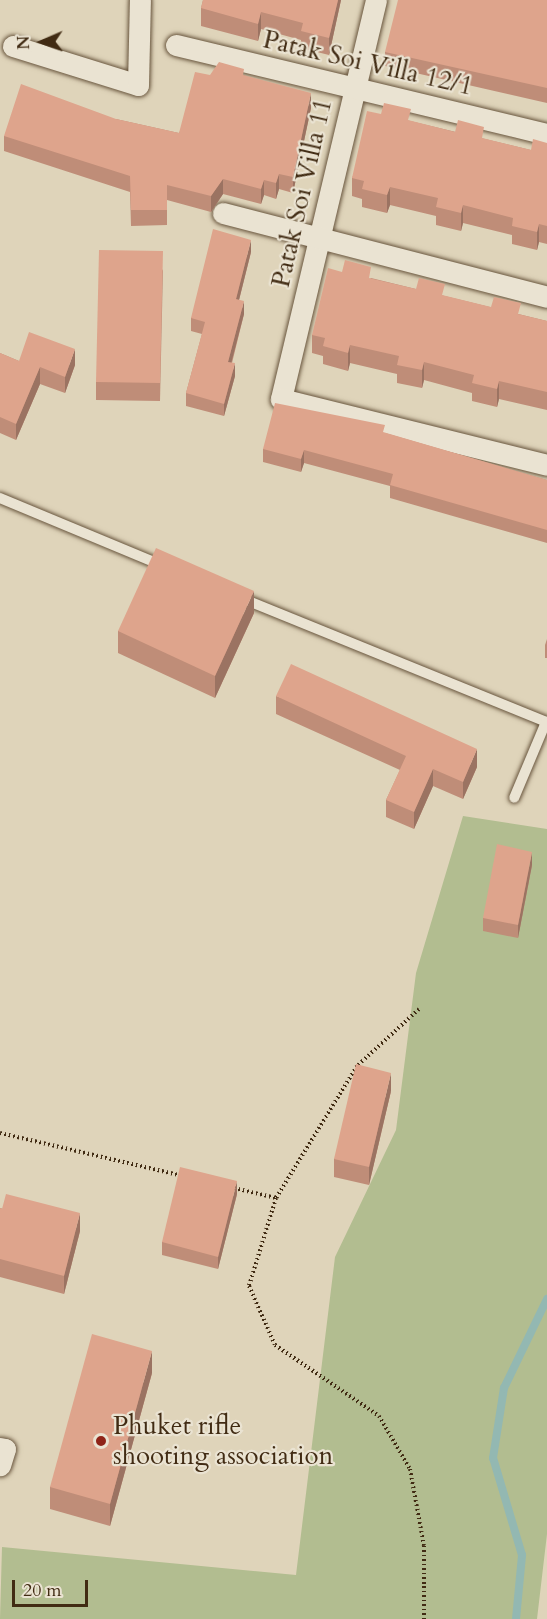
<!DOCTYPE html>
<style>
body{margin:0}
#map{position:relative;width:547px;height:1619px;overflow:hidden;background:#dfd4ba;font-family:Cardo,serif}
div>[style]{position:absolute}
.green>*{inset:0;background:#b2bd90}
.stream>*{height:8px;margin:-4px;padding:0 4px;transform-origin:4px;border-radius:4px;background:#93b8b2}
.path>*{height:4px;margin-top:-2px;transform-origin:0;background:repeating-linear-gradient(90deg,#412b13 0 1.5px,transparent 0 4.5px)}
.roads{filter:drop-shadow(0 0 2px #68553d) drop-shadow(0 0 2px #68553d)}
.service>*{height:10px;margin:-5px;padding:0 5px;transform-origin:5px;border-radius:5px;background:#eae3d2}
.minor>*{height:21px;margin:-10.5px;padding:0 10.5px;transform-origin:10.5px;border-radius:10.5px;background:#eae3d2}
.wall>*{inset:0;background:#bf8d78}
.shaded-wall>*{inset:0;background:#9b7362}
.building>*{inset:0;background:#dea48c}
.dots>*{width:16px;height:16px;translate:-50% -50%;box-sizing:border-box;border:3px solid #eae3d2;border-radius:50%}
span{translate:-50% -50%;white-space:nowrap;text-align:center;line-height:1.15;-webkit-text-stroke:4.5px #eae3d2;paint-order:stroke}
.street-label{font-size:26px;color:#412b13}
.poi-label{font-size:26px;color:#412b13}
.left{translate:0 -50%;text-align:left}
.north{position:absolute;left:12px;top:12px;width:60px;height:60px;-webkit-text-stroke:4px #eae3d2;paint-order:stroke;rotate:268deg;font-size:16px;font-weight:700;line-height:24px;text-align:center;color:#412b13}
.north::after{content:'';display:block;margin:auto;width:21px;height:27px;background:#412b13;clip-path:polygon(50% 0,100% 100%,50% 72%,0 100%)}
.scale{position:absolute;left:12px;top:1580px;width:76px;height:27px;box-sizing:border-box;border:3px solid #412b13;border-top:0;padding-left:8px;font-size:18px;line-height:21px;white-space:nowrap;color:#412b13;-webkit-text-stroke:4px #eae3d2;paint-order:stroke}
</style>
<div id="map">
<div class="green">
<i style="clip-path:polygon(463px 816px,547px 829px,547px 1534px,537px 1619px,0 1619px,2px 1547px,296px 1575px,335px 1257px,396px 1130px,416px 973px)"></i>
</div>
<div class="stream">
<i style="left:516px;top:1619px;width:64px;rotate:-84.6deg"></i>
<i style="left:522px;top:1555px;width:101px;rotate:-106.6deg"></i>
<i style="left:493px;top:1458px;width:71px;rotate:-81.1deg"></i>
<i style="left:504px;top:1388px;width:99px;rotate:-64.2deg"></i>
</div>
<div class="path">
<i style="left:419px;top:1009px;width:84px;rotate:137.4deg"></i>
<i style="left:357px;top:1066px;width:155px;rotate:121.5deg"></i>
<i style="left:276px;top:1198px;width:92px;rotate:107.1deg"></i>
<i style="left:249px;top:1286px;width:64px;rotate:66.2deg"></i>
<i style="left:275px;top:1345px;width:126px;rotate:34.3deg"></i>
<i style="left:379px;top:1416px;width:61px;rotate:59.7deg"></i>
<i style="left:410px;top:1469px;width:78px;rotate:79.7deg"></i>
<i style="left:424px;top:1546px;width:73px;rotate:90deg"></i>
<i style="left:0;top:1133px;width:188px;rotate:13.2deg"></i>
<i style="left:234px;top:1188px;width:43px;rotate:13.4deg"></i>
</div>
<div class="roads">
<div class="service">
<i style="left:0;top:498px;width:177px;rotate:22.6deg"></i>
<i style="left:241px;top:598px;width:329px;rotate:22.1deg"></i>
<i style="left:546px;top:722px;width:82px;rotate:112.8deg"></i>
</div>
<div class="minor">
<i style="left:376px;top:0;width:410px;rotate:103.4deg"></i>
<i style="left:281px;top:399px;width:274px;rotate:13.9deg"></i>
<i style="left:176px;top:45px;width:382px;rotate:13.5deg"></i>
<i style="left:13px;top:46px;width:131px;rotate:17.3deg"></i>
<i style="left:138px;top:85px;width:85px;rotate:-88.7deg"></i>
<i style="left:223px;top:213px;width:335px;rotate:14.5deg"></i>
<i style="left:0;top:1448px;width:5px;rotate:11deg"></i>
<i style="left:5px;top:1449px;width:17px;rotate:107deg"></i>
</div>
</div>
<div class="wall">
<i style="clip-path:polygon(203px 0,341px 0,329px 55px,301px 48px,301px 40px,261px 29px,258px 41px,201px 26px,201px 8px)"></i>
<i style="clip-path:polygon(547px 0,547px 103px,385px 66px,385px 52px)"></i>
<i style="clip-path:polygon(210px 75px,244px 75px,311px 108px,293px 193px,279px 189px,276px 199px,264px 195px,261px 204px,223px 194px,211px 212px,167px 200px,167px 225px,131px 226px,130px 192px,4px 151px,4px 136px,116px 119px,179px 133px)"></i>
<i style="clip-path:polygon(381px 114px,531px 150px,547px 143px,547px 244px,539px 242px,537px 250px,512px 244px,512px 235px,463px 223px,461px 231px,436px 225px,436px 216px,390px 205px,387px 213px,362px 207px,362px 199px,352px 196px,352px 178px)"></i>
<i style="clip-path:polygon(251px 252px,239px 300px,244px 314px,232px 363px,235px 376px,224px 416px,186px 406px,186px 393px,202px 334px,191px 331px,191px 318px)"></i>
<i style="clip-path:polygon(163px 269px,160px 401px,96px 400px,96px 382px)"></i>
<i style="clip-path:polygon(371px 278px,547px 321px,547px 410px,499px 399px,497px 407px,472px 401px,472px 393px,424px 380px,422px 388px,397px 383px,397px 374px,350px 363px,348px 371px,323px 364px,323px 356px,312px 353px,312px 335px)"></i>
<i style="clip-path:polygon(0 353px,19px 361px,75px 365px,65px 393px,40px 384px,16px 440px,0 433px)"></i>
<i style="clip-path:polygon(385px 433px,547px 480px,547px 543px,390px 498px,390px 486px,304px 463px,301px 472px,263px 462px,263px 449px)"></i>
<i style="clip-path:polygon(254px 613px,215px 698px,118px 653px,118px 631px)"></i>
<i style="clip-path:polygon(547px 639px,547px 658px,545px 658px,545px 645px)"></i>
<i style="clip-path:polygon(276px 696px,477px 767px,463px 799px,433px 786px,414px 829px,386px 817px,386px 800px,400px 770px,276px 714px)"></i>
<i style="clip-path:polygon(532px 865px,518px 938px,483px 931px,483px 918px)"></i>
<i style="clip-path:polygon(391px 1091px,369px 1185px,334px 1177px,334px 1159px)"></i>
<i style="clip-path:polygon(237px 1194px,218px 1269px,162px 1255px,162px 1242px)"></i>
<i style="clip-path:polygon(0 1208px,80px 1231px,64px 1294px,0 1277px)"></i>
<i style="clip-path:polygon(152px 1373px,110px 1526px,50px 1509px,50px 1487px)"></i>
</div>
<div class="shaded-wall">
<i style="clip-path:polygon(338px 0,341px 0,329px 55px,329px 38px)"></i>
<i style="clip-path:polygon(261px 12px,261px 29px,258px 41px,258px 24px)"></i>
<i style="clip-path:polygon(311px 93px,311px 108px,293px 193px,293px 177px)"></i>
<i style="clip-path:polygon(279px 174px,279px 189px,276px 199px,276px 183px)"></i>
<i style="clip-path:polygon(223px 179px,223px 194px,211px 212px,211px 196px)"></i>
<i style="clip-path:polygon(264px 180px,264px 195px,261px 204px,261px 189px)"></i>
<i style="clip-path:polygon(390px 187px,390px 205px,387px 213px,387px 195px)"></i>
<i style="clip-path:polygon(463px 205px,463px 223px,461px 231px,461px 213px)"></i>
<i style="clip-path:polygon(539px 224px,539px 242px,537px 250px,537px 232px)"></i>
<i style="clip-path:polygon(251px 240px,251px 252px,236px 312px,236px 299px)"></i>
<i style="clip-path:polygon(244px 301px,244px 314px,228px 375px,228px 362px)"></i>
<i style="clip-path:polygon(350px 345px,350px 363px,348px 371px,348px 353px)"></i>
<i style="clip-path:polygon(75px 349px,75px 365px,65px 393px,65px 377px)"></i>
<i style="clip-path:polygon(424px 362px,424px 380px,422px 388px,422px 370px)"></i>
<i style="clip-path:polygon(235px 363px,235px 376px,224px 416px,224px 404px)"></i>
<i style="clip-path:polygon(40px 367px,40px 384px,16px 440px,16px 424px)"></i>
<i style="clip-path:polygon(499px 381px,499px 399px,497px 407px,497px 389px)"></i>
<i style="clip-path:polygon(304px 450px,304px 463px,301px 472px,301px 459px)"></i>
<i style="clip-path:polygon(254px 591px,254px 613px,215px 698px,215px 676px)"></i>
<i style="clip-path:polygon(477px 749px,477px 767px,463px 799px,463px 782px)"></i>
<i style="clip-path:polygon(433px 769px,433px 786px,414px 829px,414px 812px)"></i>
<i style="clip-path:polygon(532px 852px,532px 865px,518px 938px,518px 925px)"></i>
<i style="clip-path:polygon(391px 1073px,391px 1091px,369px 1185px,369px 1167px)"></i>
<i style="clip-path:polygon(237px 1181px,237px 1194px,218px 1269px,218px 1257px)"></i>
<i style="clip-path:polygon(80px 1213px,80px 1231px,64px 1294px,64px 1276px)"></i>
<i style="clip-path:polygon(152px 1351px,152px 1373px,110px 1526px,110px 1504px)"></i>
</div>
<div class="building">
<i style="clip-path:polygon(203px 0,338px 0,329px 38px,301px 31px,303px 23px,261px 12px,258px 24px,201px 8px)"></i>
<i style="clip-path:polygon(398px 0,547px 0,547px 88px,385px 52px)"></i>
<i style="clip-path:polygon(219px 62px,244px 69px,243px 75px,311px 93px,293px 177px,279px 174px,276px 183px,264px 180px,261px 189px,223px 179px,211px 196px,167px 185px,167px 210px,131px 210px,130px 176px,4px 136px,21px 84px,116px 119px,179px 133px,195px 72px,210px 75px)"></i>
<i style="clip-path:polygon(384px 103px,411px 109px,408px 120px,455px 132px,458px 120px,484px 127px,482px 138px,531px 150px,533px 139px,547px 143px,547px 226px,539px 224px,537px 232px,512px 226px,513px 218px,463px 205px,461px 213px,436px 207px,438px 198px,390px 187px,387px 195px,362px 189px,364px 181px,352px 178px,367px 111px,381px 114px)"></i>
<i style="clip-path:polygon(213px 229px,251px 240px,236px 299px,244px 301px,228px 362px,235px 363px,224px 404px,186px 393px,205px 322px,191px 318px)"></i>
<i style="clip-path:polygon(99px 250px,163px 251px,160px 383px,96px 382px)"></i>
<i style="clip-path:polygon(345px 260px,371px 267px,369px 278px,416px 289px,419px 278px,445px 284px,442px 295px,491px 307px,494px 297px,521px 303px,518px 314px,547px 321px,547px 392px,499px 381px,497px 389px,472px 383px,474px 375px,424px 362px,422px 370px,397px 365px,399px 356px,350px 345px,348px 353px,323px 346px,325px 338px,312px 335px,328px 268px,342px 272px)"></i>
<i style="clip-path:polygon(29px 332px,75px 349px,65px 377px,40px 367px,16px 424px,0 417px,0 353px,19px 361px)"></i>
<i style="clip-path:polygon(275px 403px,385px 425px,383px 432px,547px 480px,547px 530px,390px 485px,393px 474px,304px 450px,301px 459px,263px 449px)"></i>
<i style="clip-path:polygon(156px 548px,254px 591px,215px 676px,118px 631px)"></i>
<i style="clip-path:polygon(291px 664px,477px 749px,463px 782px,433px 769px,414px 812px,386px 800px,406px 756px,276px 696px)"></i>
<i style="clip-path:polygon(497px 844px,532px 852px,518px 925px,483px 918px)"></i>
<i style="clip-path:polygon(356px 1064px,391px 1073px,369px 1167px,334px 1159px)"></i>
<i style="clip-path:polygon(180px 1167px,237px 1181px,218px 1257px,162px 1242px)"></i>
<i style="clip-path:polygon(6px 1194px,80px 1213px,64px 1276px,0 1259px,0 1208px,2px 1209px)"></i>
<i style="clip-path:polygon(92px 1334px,152px 1351px,110px 1504px,50px 1487px)"></i>
</div>
<div class="dots">
<i style="left:101px;top:1441px;background:#8f2418"></i>
</div>
<div class="street-label">
<span style="left:368px;top:63px;rotate:13deg">Patak Soi Villa 12/1</span>
<span style="left:302px;top:193px;rotate:-77deg">Patak Soi Villa 11</span>
</div>
<div class="poi-label">
<span class="left" style="left:113px;top:1441px">Phuket rifle<br>shooting association</span>
</div>
<div class="north">N</div>
<div class="scale">20 m</div>
</div>
